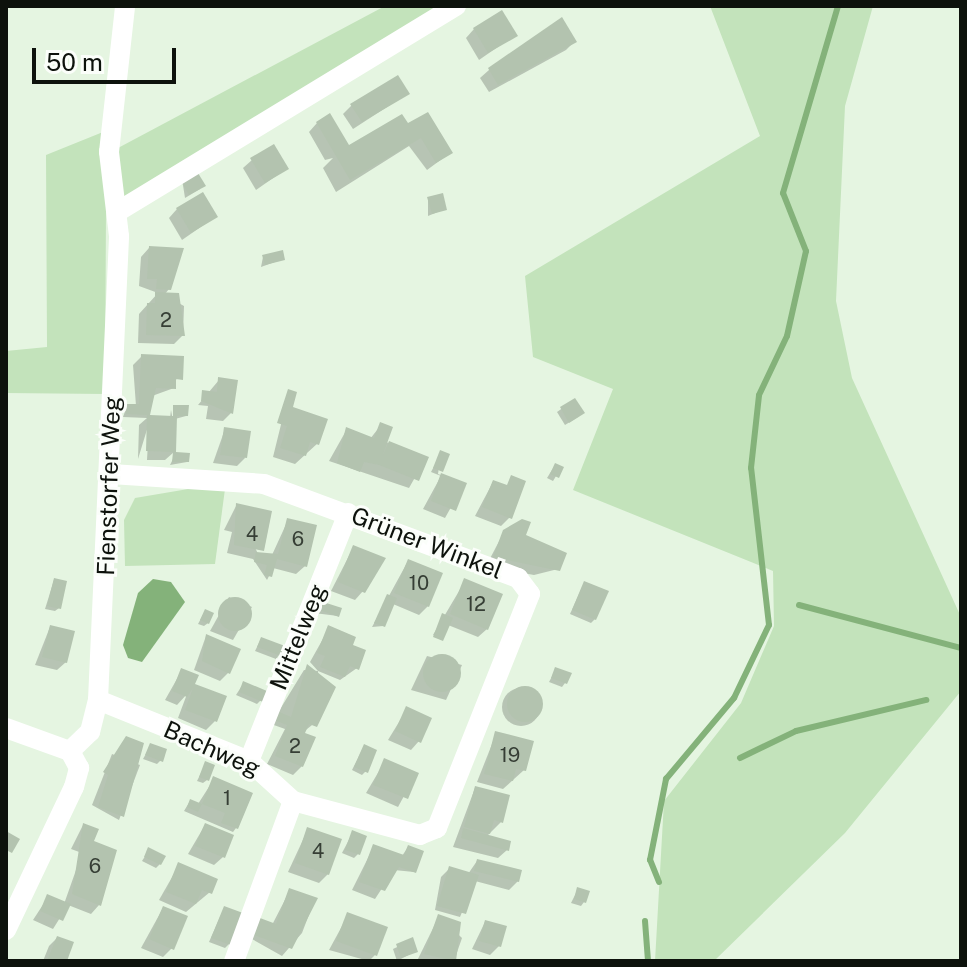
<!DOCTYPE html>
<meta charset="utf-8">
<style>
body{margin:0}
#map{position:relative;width:967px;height:967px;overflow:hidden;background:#e5f5e1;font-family:"Public Sans",sans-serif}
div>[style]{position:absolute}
.green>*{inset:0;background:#c3e3bb}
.water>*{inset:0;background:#84b27a}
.shadow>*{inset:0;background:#0003}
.round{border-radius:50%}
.stream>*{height:6px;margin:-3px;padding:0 3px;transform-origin:3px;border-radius:3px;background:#84b27a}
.building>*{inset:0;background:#b3c3af}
.minor>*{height:20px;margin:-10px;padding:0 10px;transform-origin:10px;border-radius:10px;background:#fff}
span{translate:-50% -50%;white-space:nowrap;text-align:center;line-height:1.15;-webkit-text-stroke:6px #fbfefa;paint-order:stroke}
.number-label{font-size:20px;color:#363e35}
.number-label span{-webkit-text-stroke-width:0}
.street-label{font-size:24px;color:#0d120c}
.frame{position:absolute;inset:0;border:8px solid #0d120c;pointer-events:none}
.scale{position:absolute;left:32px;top:48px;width:144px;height:36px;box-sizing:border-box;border:4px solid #0d120c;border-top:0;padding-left:10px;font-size:24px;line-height:28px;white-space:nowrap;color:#0d120c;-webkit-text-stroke:6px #fbfefa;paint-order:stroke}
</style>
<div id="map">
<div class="green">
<i style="clip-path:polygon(385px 6px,441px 6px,106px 211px,105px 394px,6px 393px,6px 351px,47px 347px,46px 155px,103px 132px,118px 148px)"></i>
<i style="clip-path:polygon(710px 6px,873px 6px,845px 106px,836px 301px,852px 378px,961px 617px,961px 691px,845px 833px,714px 961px,655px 961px,664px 801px,741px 703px,774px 626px,773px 571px,573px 490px,613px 389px,533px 357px,525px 276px,760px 136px)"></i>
<i style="clip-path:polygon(206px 486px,225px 489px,215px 564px,125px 566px,124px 520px,135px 498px)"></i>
</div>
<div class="water">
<i style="clip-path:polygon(153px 579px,171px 582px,185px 602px,142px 662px,128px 658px,123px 645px,138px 593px)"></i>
</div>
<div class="shadow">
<i style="clip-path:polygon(561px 20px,574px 42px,566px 50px,489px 92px,480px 78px,489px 70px)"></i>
<i style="clip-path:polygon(474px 29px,515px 35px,479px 60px,466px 38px)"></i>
<i style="clip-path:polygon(407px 94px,353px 129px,343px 114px,352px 105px)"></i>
<i style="clip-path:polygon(317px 123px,341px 152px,407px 126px,450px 153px,427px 170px,409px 146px,336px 192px,323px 168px,333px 158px,325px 160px,309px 132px)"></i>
<i style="clip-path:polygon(252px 160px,286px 169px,256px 190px,243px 168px)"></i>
<i style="clip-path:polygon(183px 185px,200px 189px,185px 198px)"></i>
<i style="clip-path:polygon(428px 198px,445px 209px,428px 216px)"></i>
<i style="clip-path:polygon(177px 209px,215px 217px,182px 240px,169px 218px)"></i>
<i style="clip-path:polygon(149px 248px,169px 289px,164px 295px,184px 306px,183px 335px,174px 344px,138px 343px,139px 314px,158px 293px,139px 286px,141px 257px)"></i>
<i style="clip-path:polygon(263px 257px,283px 259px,261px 267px)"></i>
<i style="clip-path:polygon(142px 356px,182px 358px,174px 388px,152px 396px,148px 417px,170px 418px,171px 410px,174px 426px,174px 407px,186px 416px,175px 419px,174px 452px,165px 460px,147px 460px,149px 423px,138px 459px,139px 425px,147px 418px,123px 417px,127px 406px,136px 406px,133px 365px)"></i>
<i style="clip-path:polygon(219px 380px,231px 413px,223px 421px,206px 419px,208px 406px,198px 405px)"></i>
<i style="clip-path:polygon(289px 392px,290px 409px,318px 443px,295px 464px,273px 457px)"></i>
<i style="clip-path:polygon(574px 400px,578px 417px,565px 425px,557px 412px)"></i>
<i style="clip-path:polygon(381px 425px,386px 442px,426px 458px,409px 488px,329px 461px,347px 429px,370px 439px)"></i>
<i style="clip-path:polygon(225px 429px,245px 458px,237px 466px,213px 463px)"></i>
<i style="clip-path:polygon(441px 453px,438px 474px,464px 484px,445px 518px,423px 509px,441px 476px,431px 472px)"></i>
<i style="clip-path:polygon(173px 459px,187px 462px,170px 465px)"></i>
<i style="clip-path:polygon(555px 465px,561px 468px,553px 481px,547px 478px)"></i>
<i style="clip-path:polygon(511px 477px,523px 482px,510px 517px,501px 526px,475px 516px,493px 482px,516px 490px)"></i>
<i style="clip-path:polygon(236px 506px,258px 554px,272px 555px,288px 520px,305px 566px,296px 574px,273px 568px,267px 580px,253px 559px,227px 553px,232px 532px,224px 530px)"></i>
<i style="clip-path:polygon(504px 532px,524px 536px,558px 569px,534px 575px,486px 566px)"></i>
<i style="clip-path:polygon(353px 548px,363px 591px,355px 600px,331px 591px)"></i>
<i style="clip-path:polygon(408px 561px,428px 606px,419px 615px,393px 604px,383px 626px,372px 627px)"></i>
<i style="clip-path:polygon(54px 580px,59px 608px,55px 611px,45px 609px)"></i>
<i style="clip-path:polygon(465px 581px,487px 629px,478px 637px,448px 625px,442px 639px,433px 635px)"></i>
<i style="clip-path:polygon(584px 583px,595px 619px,591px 623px,570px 614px)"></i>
<i style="clip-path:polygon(229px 597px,252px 607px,233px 640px,210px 631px)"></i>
<i style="clip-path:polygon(317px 607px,338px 616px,314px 613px)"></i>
<i style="clip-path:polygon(205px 611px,208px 623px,204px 626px,198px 624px)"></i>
<i style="clip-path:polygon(50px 627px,66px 662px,57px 670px,35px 665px)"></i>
<i style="clip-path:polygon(329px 628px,357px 668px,340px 680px,318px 671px,321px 718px,302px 733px,302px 766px,293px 775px,267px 764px,285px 729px,271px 724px,304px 670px,318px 671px,310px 662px)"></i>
<i style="clip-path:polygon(206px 636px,229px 672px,220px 681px,194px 670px)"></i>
<i style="clip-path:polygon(261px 639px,279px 655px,276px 659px,255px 651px)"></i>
<i style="clip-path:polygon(427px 656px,462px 665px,446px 700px,411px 690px)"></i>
<i style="clip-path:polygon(556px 669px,565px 683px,562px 687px,549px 682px)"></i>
<i style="clip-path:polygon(182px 670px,215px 721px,206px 730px,178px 718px,187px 694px,177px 705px,165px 700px)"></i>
<i style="clip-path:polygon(243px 684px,261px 700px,257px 704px,236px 695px)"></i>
<i class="round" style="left:502px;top:688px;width:38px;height:38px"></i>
<i style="clip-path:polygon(407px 709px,419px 741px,411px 750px,388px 740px)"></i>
<i style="clip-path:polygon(496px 734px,524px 770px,503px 789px,477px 782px)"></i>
<i style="clip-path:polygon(151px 745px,161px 760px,157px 764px,143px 759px)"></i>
<i style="clip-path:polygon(364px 746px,366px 771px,362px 775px,352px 770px)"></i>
<i style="clip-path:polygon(112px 754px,140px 765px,119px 820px,92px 805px)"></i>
<i style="clip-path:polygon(385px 761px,416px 774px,398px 807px,366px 793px)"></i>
<i style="clip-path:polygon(206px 763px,207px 780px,203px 783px,197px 781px)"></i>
<i style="clip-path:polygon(214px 779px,236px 828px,233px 832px,184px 811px,190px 801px,198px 804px)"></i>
<i style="clip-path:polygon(475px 788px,501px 822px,487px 836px,507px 850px,498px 858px,453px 847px)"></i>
<i style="clip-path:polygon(83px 825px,99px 905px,91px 914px,68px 905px,53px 929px,33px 920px,48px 897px,64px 904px,82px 853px,71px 849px)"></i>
<i style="clip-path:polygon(205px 825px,223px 857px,214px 865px,188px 854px)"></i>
<i style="clip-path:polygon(308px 829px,328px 874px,319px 883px,288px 872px)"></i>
<i style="clip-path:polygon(353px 832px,358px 854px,354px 858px,342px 853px)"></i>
<i style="clip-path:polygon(374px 846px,402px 856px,408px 847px,414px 872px,394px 870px,375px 899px,352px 890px)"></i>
<i style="clip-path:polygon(149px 850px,160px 864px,156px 868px,142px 861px)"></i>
<i style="clip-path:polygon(477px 861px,518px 881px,509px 890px,475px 881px,460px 917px,435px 910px,441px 877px,449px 869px,468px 874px)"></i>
<i style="clip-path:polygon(179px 865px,210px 892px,186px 912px,159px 900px)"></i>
<i style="clip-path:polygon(578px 889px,584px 902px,581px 906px,571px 903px)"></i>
<i style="clip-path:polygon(290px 890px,315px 899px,302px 933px,282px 956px,252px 939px,257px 924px,272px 925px)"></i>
<i style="clip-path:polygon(163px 908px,172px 948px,163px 957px,141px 948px)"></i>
<i style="clip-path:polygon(224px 908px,229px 944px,225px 948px,209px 942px)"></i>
<i style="clip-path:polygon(348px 915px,375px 955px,369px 961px,329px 950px)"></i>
<i style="clip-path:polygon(439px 916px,462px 938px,454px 961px,417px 961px)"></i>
<i style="clip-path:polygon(485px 922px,499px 946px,490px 955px,472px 949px)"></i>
<i style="clip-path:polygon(57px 938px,65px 961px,43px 961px,49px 946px)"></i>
<i style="clip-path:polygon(412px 940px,416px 951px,397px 961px,393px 949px)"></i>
</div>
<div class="stream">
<i style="left:799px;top:605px;width:168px;rotate:14.9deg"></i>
<i style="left:740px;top:758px;width:62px;rotate:-25.7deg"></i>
<i style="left:796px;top:731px;width:134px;rotate:-13.4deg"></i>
<i style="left:659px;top:882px;width:24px;rotate:-112deg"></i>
<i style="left:650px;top:860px;width:83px;rotate:-78.8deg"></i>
<i style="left:666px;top:779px;width:106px;rotate:-50deg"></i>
<i style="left:734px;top:698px;width:81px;rotate:-64.4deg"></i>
<i style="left:769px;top:625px;width:158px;rotate:-96.5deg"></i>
<i style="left:751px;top:468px;width:73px;rotate:-83.7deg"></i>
<i style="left:759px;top:395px;width:65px;rotate:-64.6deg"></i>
<i style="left:787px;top:336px;width:87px;rotate:-77.4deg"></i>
<i style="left:806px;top:251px;width:62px;rotate:-111.6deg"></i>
<i style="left:783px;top:193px;width:195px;rotate:-73.6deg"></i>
<i style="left:645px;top:921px;width:40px;rotate:85.7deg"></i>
</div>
<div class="building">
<i style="clip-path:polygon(502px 10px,518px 36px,488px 53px,473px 28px)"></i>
<i style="clip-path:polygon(562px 17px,577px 42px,498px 85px,488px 68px)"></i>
<i style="clip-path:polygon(398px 75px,410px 94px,362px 122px,350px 104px)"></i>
<i style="clip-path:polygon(428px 112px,453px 153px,436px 163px,421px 138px,350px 180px,316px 122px,330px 113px,349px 145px,402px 114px,408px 123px)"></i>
<i style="clip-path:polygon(274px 144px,289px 169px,265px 183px,250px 158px)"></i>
<i style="clip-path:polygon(198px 173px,206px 186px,189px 195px,182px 183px)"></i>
<i style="clip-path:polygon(203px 192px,218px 217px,191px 233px,176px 208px)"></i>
<i style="clip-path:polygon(443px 193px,447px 210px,432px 214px,427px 197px)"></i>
<i style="clip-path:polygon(149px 246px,184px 248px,171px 290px,156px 289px,157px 279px,147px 279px)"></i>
<i style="clip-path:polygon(283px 250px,285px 260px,265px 265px,262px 255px)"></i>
<i style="clip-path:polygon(155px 292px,179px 293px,185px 336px,146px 335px,147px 303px,155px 303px)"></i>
<i style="clip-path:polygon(141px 354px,184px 356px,183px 380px,176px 379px,176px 389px,156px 388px,150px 415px,173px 416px,173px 405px,189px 405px,188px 416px,177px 416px,176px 452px,190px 453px,189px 462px,172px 462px,173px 452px,146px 451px,147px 415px,126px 414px,127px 404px,139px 404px)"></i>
<i style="clip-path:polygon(218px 377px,238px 380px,233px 414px,201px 401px,202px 390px,217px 392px)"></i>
<i style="clip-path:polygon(288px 389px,297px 392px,293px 407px,328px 419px,319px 445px,310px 442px,306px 456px,280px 448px,287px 426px,277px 423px)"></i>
<i style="clip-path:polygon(575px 398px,585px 413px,569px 423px,560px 407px)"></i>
<i style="clip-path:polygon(380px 422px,393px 427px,382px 457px,389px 441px,429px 457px,419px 481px,379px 465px,364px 462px,360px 472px,337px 463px,346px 427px,374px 438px)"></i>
<i style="clip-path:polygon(224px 427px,251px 431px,247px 458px,220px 455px)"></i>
<i style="clip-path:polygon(440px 450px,450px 454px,443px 472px,433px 468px)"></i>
<i style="clip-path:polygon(555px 463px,564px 467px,559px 478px,550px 474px)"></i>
<i style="clip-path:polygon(441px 473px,467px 483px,456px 511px,431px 501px)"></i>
<i style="clip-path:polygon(511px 475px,526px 481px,512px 519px,482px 507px,493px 480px,507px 485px)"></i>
<i style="clip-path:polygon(236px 503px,272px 511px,264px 551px,234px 545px)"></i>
<i style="clip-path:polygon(287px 518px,317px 525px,307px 567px,277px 559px,272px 577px,264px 575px,267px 565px,254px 562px,256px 552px,278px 554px)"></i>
<i style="clip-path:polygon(522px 519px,531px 522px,526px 535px,567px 553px,560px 571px,493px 557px,503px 530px)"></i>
<i style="clip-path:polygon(353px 545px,386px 558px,365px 593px,338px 582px)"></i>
<i style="clip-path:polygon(408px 559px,443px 573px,429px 607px,394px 593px)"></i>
<i style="clip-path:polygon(54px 578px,67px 581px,61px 609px,47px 606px)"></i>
<i style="clip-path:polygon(464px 578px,503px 594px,488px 630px,450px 614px)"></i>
<i style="clip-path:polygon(584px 581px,609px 591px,596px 620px,572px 610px)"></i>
<i style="clip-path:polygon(387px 594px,397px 598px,385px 627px,374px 623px)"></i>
<i class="round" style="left:218px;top:597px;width:34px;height:34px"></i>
<i style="clip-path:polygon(320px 601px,342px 608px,339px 617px,317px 609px)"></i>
<i style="clip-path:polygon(205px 609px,214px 613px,209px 624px,200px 620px)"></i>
<i style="clip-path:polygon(442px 613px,453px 618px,443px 641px,433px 637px)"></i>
<i style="clip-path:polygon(50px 625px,75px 631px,67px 663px,42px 657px)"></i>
<i style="clip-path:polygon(328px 625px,356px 637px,353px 645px,366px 650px,359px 670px,350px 666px,345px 677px,320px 667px,325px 656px,317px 653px)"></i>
<i style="clip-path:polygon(206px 634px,241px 649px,230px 674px,202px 661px)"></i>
<i style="clip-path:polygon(261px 637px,285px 646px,281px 656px,257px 647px)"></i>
<i class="round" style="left:423px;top:654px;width:38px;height:38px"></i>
<i style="clip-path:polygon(307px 664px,336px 687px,317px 727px,309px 724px,305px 733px,316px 737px,303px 767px,275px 756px,287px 725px,274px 720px,277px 711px,291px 717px)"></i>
<i style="clip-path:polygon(555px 667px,572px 673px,567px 684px,551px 678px)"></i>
<i style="clip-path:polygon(181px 668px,199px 675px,195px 684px,227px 696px,217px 722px,185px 710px,193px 688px,187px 697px,172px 691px)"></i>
<i style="clip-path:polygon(243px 681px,267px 691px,263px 702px,239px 692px)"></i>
<i class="round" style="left:507px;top:686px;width:36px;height:36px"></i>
<i style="clip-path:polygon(406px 706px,432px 718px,421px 743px,395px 731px)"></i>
<i style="clip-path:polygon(495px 731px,534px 741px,526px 771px,516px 769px,513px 781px,484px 774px)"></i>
<i style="clip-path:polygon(126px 736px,144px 743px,124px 817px,98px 807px,108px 775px,103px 772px)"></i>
<i style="clip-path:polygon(150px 743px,167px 749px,163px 762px,145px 755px)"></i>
<i style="clip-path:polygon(364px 744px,377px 750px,368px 773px,354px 767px)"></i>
<i style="clip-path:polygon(384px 758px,419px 773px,408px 799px,373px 785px)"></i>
<i style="clip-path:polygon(205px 761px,215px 765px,209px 781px,199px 777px)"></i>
<i style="clip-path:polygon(213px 776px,253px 793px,238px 829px,221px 823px,225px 813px,202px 804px)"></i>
<i style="clip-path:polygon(475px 786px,510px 795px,503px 823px,494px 820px,490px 834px,464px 827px)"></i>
<i style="clip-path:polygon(190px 799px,202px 804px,198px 812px,187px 807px)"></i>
<i style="clip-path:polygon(83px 823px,99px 829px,94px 841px,117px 850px,101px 906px,72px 894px)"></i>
<i style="clip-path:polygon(205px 823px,234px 835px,225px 858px,195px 846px)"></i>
<i style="clip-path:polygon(307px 827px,342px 839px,329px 875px,295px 863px)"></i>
<i style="clip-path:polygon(463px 828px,511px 841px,509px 851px,461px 838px)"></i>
<i style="clip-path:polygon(352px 830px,367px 836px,360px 855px,345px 850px)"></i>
<i style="clip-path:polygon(6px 831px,20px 839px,12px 853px,6px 850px)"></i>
<i style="clip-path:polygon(373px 844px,404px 855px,408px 845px,424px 851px,416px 873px,399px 867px,385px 891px,359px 882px)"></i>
<i style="clip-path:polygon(148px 847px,166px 856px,161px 865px,144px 857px)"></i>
<i style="clip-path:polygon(477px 859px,522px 870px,519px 882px,474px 871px)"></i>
<i style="clip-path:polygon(178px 862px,218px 879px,212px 894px,202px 890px,196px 904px,166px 892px)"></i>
<i style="clip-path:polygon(449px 866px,479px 875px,466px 914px,437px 906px)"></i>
<i style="clip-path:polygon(577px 887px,590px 891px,586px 903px,574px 899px)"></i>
<i style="clip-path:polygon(289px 888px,318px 898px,292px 949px,254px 935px,260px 918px,276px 924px)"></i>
<i style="clip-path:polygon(47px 894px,71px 904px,63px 921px,40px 911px)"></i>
<i style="clip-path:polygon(163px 906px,188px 916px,174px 950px,149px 939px)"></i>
<i style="clip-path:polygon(224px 906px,243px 913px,231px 945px,211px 938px)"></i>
<i style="clip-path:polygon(347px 912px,388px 927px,377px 956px,336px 941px)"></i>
<i style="clip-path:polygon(438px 914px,461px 922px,456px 961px,424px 954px)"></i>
<i style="clip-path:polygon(485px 920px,507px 926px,501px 947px,479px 941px)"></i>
<i style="clip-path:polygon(57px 936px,74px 942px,67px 961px,47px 961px)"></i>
<i style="clip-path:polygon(413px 937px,418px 952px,401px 958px,396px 944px)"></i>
</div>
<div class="minor">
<i style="left:117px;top:212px;width:397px;rotate:-31.3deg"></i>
<i style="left:111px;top:474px;width:153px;rotate:3.7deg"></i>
<i style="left:264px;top:484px;width:271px;rotate:20.3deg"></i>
<i style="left:518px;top:578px;width:20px;rotate:53deg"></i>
<i style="left:530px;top:594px;width:252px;rotate:111.7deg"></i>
<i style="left:437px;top:828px;width:18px;rotate:158deg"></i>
<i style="left:420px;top:835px;width:131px;rotate:-165deg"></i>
<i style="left:98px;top:700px;width:163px;rotate:22deg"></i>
<i style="left:249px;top:761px;width:59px;rotate:42.3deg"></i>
<i style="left:293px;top:801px;width:171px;rotate:110.2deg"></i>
<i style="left:6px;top:728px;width:68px;rotate:19.8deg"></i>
<i style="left:70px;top:751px;width:28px;rotate:-44deg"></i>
<i style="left:90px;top:732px;width:33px;rotate:-76deg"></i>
<i style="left:98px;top:700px;width:464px;rotate:-87.4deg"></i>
<i style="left:119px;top:236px;width:85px;rotate:-96.8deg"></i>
<i style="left:109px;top:152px;width:147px;rotate:-83.7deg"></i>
<i style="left:249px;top:761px;width:267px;rotate:-68.2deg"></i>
<i style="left:6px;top:930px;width:158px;rotate:-64.6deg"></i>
<i style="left:74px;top:787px;width:20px;rotate:-75deg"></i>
<i style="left:79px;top:768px;width:19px;rotate:-118deg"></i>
</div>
<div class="number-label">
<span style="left:166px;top:320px">2</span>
<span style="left:252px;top:534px">4</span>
<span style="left:298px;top:539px">6</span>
<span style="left:419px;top:583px">10</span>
<span style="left:476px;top:604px">12</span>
<span style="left:295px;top:746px">2</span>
<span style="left:510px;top:755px">19</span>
<span style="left:227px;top:798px">1</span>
<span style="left:318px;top:851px">4</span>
<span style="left:95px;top:866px">6</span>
</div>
<div class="street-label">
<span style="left:109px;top:486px;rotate:-88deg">Fienstorfer Weg</span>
<span style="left:427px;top:543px;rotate:21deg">Grüner Winkel</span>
<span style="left:298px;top:637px;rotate:-68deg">Mittelweg</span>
<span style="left:212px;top:749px;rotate:24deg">Bachweg</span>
</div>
<div class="frame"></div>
<div class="scale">50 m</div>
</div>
